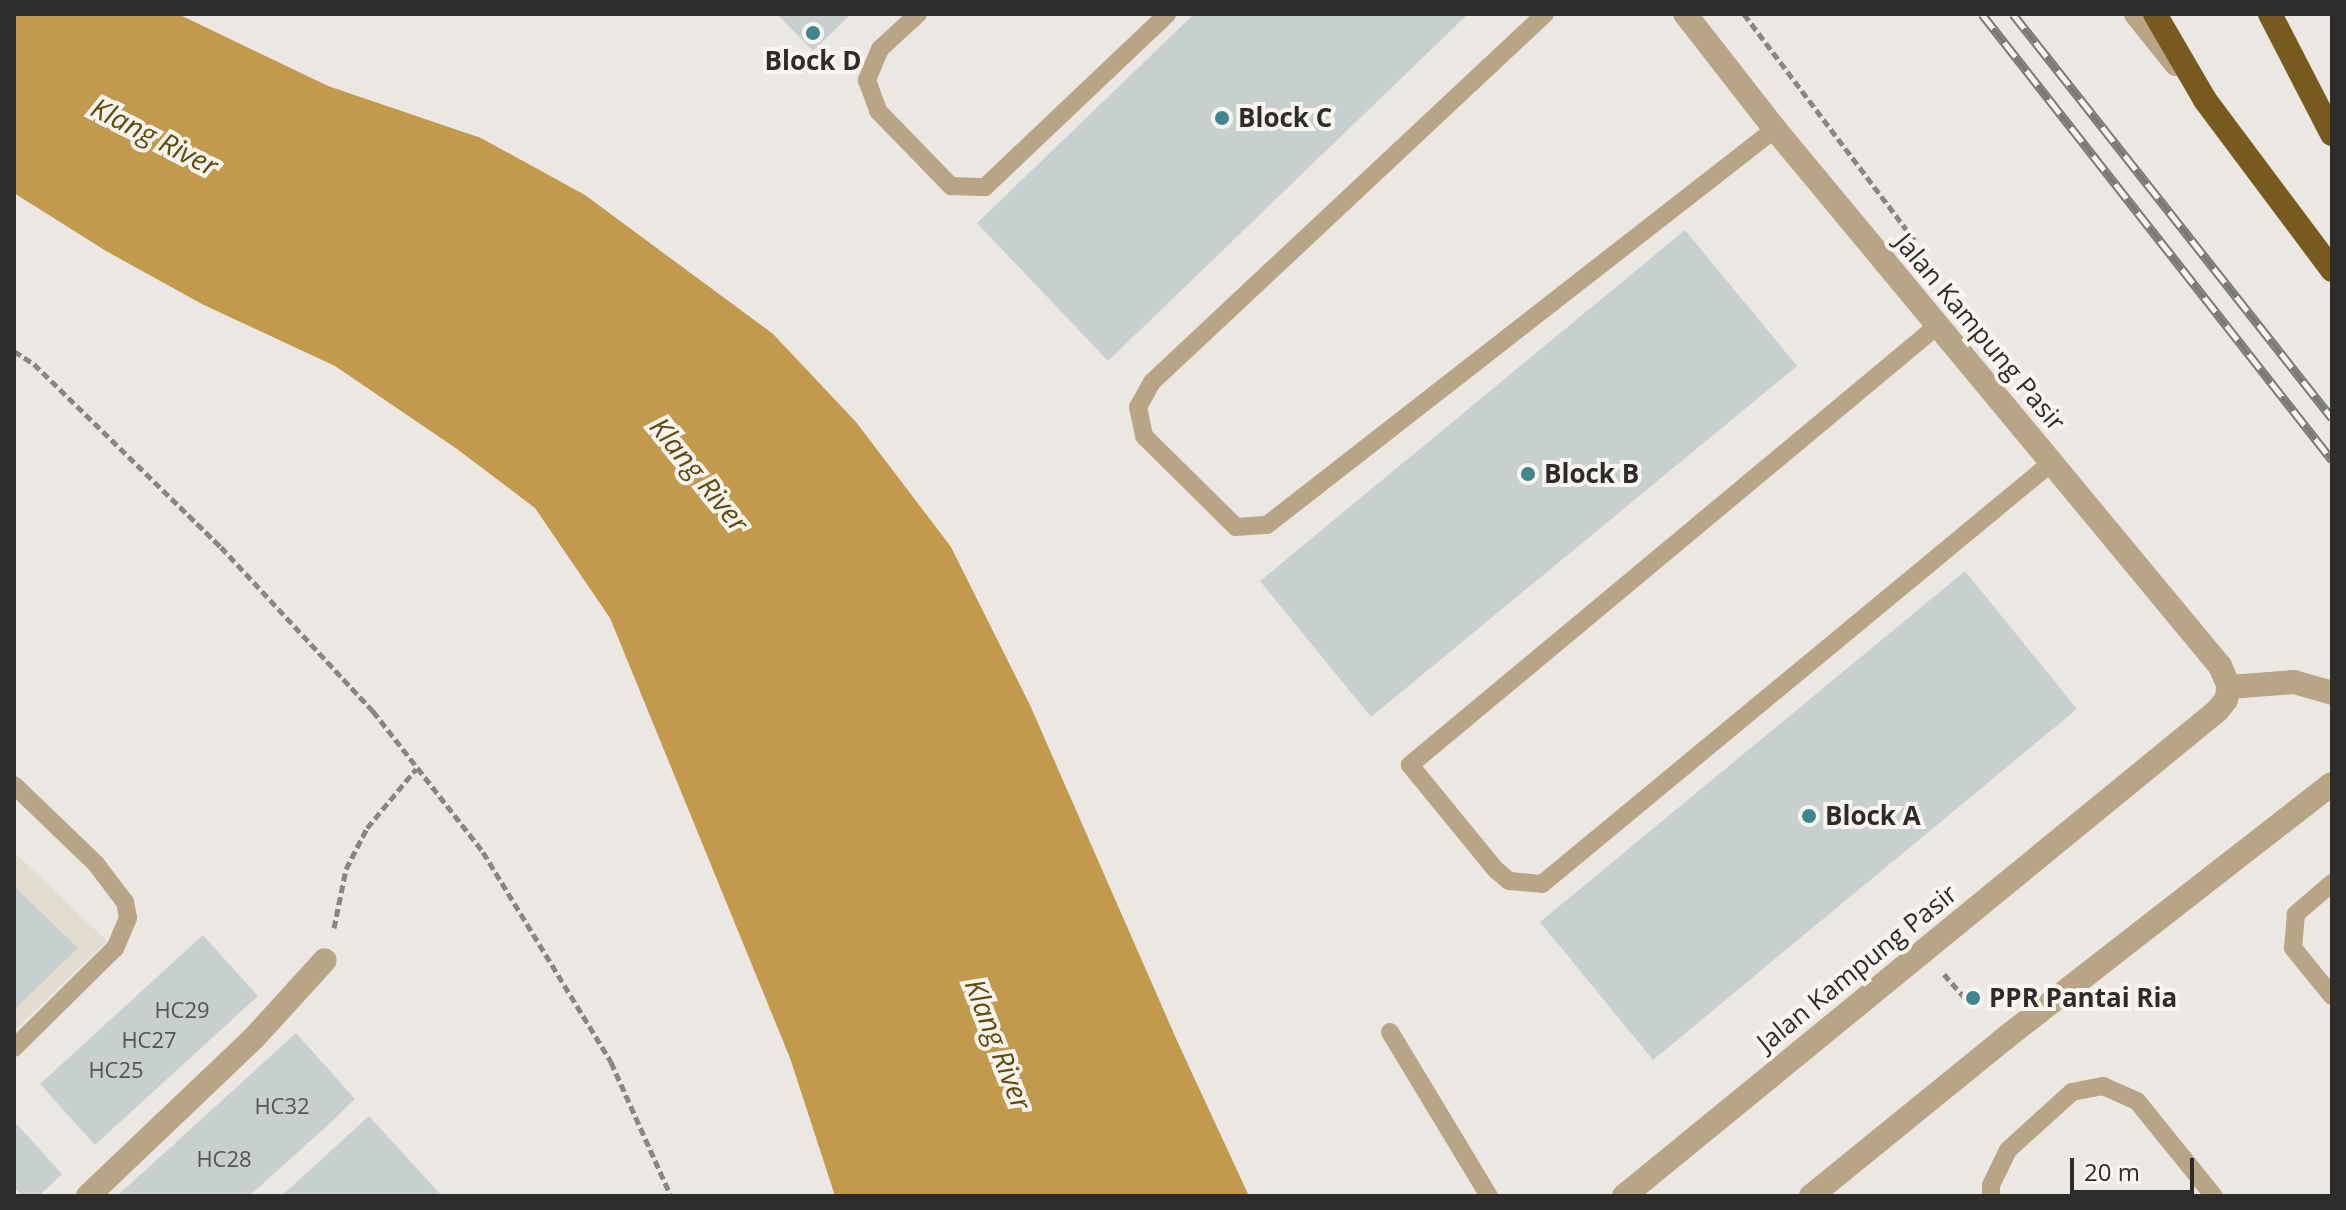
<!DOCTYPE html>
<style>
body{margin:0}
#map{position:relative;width:2346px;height:1210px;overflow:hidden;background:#ebe8e3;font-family:"Open Sans",sans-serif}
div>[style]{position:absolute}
.built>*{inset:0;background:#e2dbcf}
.water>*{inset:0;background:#c3994d}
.building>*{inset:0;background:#c8cfcf}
.path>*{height:5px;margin-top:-2.5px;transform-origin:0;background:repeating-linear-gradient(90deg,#888682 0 8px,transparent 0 12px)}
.service>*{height:18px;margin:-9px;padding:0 9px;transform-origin:9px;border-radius:9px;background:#b8a586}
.minor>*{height:24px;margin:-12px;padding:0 12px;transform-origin:12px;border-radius:12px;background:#b8a586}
.tertiary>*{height:24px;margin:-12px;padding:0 12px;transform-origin:12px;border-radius:12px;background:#b8a586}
.motorway>*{height:24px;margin:-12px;padding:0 12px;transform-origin:12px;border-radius:12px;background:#785a1e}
.rail>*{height:9px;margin-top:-4.5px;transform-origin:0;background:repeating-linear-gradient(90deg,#f8f5f0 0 18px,#7b7976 0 36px);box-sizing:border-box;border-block:2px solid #7b7976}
.dots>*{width:22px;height:22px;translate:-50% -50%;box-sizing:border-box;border:4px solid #f8f5f0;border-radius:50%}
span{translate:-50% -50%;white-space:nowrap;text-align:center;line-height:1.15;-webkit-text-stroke:8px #f8f5f0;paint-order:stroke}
.number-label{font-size:22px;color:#545553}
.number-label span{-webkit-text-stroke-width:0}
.poi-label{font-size:26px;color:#2d2c2a;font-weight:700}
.left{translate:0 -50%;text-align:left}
.street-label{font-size:26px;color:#2d2c2a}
.water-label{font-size:28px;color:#664a0d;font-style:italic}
.frame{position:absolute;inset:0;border:16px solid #2d2c2a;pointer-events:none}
.scale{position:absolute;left:2070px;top:1158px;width:124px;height:36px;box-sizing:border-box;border:4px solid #2d2c2a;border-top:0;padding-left:10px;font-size:24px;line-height:28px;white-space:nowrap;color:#2d2c2a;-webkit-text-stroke:6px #f8f5f0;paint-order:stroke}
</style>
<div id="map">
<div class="built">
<i style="clip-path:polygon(14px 852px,107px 941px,14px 1031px)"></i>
</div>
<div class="water">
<i style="clip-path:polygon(14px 14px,178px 14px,328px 86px,481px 138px,585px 195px,773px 334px,856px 422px,951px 547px,1030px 705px,1178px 1043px,1249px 1196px,835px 1196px,790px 1058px,610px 618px,535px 508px,457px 449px,335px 366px,202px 304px,106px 251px,14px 193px)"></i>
</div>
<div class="building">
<i style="clip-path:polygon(777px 14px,851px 14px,813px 51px)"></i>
<i style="clip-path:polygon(1194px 14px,1468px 14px,1108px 361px,977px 223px)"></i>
<i style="clip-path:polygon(1685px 230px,1797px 366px,1371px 717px,1260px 581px)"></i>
<i style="clip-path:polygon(1965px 571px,2077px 709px,1653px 1060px,1540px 922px)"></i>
<i style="clip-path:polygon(14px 886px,78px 948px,14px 1010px)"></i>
<i style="clip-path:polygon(203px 935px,258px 996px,95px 1145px,40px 1084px)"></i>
<i style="clip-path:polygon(296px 1033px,355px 1099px,327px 1126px,249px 1196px,117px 1196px)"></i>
<i style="clip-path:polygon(369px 1116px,442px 1196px,281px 1196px,311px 1169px)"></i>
<i style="clip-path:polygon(14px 1121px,62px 1174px,39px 1196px,22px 1196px,14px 1187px)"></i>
</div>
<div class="path">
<i style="left:1744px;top:14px;width:283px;rotate:53deg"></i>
<i style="left:14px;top:351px;width:24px;rotate:33deg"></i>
<i style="left:34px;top:364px;width:262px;rotate:44.4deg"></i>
<i style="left:221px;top:547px;width:224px;rotate:47.2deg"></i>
<i style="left:373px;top:711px;width:179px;rotate:52deg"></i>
<i style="left:483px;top:852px;width:246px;rotate:58.6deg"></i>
<i style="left:611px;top:1062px;width:147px;rotate:65.9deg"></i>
<i style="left:334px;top:928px;width:60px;rotate:-78.5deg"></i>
<i style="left:346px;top:869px;width:46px;rotate:-62.9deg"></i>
<i style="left:367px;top:828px;width:77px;rotate:-50.3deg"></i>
<i style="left:1944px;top:974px;width:30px;rotate:49deg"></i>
</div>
<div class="service">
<i style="left:918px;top:14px;width:52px;rotate:137.4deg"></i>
<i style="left:880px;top:49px;width:34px;rotate:113deg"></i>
<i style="left:867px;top:80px;width:33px;rotate:70deg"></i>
<i style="left:878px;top:111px;width:105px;rotate:45.8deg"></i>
<i style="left:951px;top:186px;width:34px;rotate:2deg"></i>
<i style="left:985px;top:187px;width:251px;rotate:-43.5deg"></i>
<i style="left:1545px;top:14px;width:538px;rotate:136.88deg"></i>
<i style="left:1152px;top:382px;width:29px;rotate:119deg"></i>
<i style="left:1138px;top:407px;width:30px;rotate:78deg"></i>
<i style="left:1144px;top:436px;width:129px;rotate:44.7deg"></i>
<i style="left:1236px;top:527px;width:31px;rotate:-4deg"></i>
<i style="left:1267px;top:525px;width:644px;rotate:-37.94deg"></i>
<i style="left:1937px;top:326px;width:686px;rotate:140.21deg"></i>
<i style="left:1410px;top:765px;width:136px;rotate:50.7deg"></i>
<i style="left:1496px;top:870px;width:17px;rotate:40deg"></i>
<i style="left:1509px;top:881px;width:33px;rotate:5deg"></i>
<i style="left:1542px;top:884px;width:661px;rotate:-39.59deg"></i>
<i style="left:14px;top:785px;width:114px;rotate:43.9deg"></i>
<i style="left:96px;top:864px;width:48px;rotate:52.7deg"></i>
<i style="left:125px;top:902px;width:16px;rotate:79deg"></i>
<i style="left:128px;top:918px;width:33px;rotate:113deg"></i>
<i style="left:115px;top:948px;width:142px;rotate:135.3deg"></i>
<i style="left:2332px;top:883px;width:48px;rotate:139.3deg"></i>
<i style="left:2296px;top:914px;width:34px;rotate:95deg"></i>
<i style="left:2293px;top:948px;width:62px;rotate:50.9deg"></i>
<i style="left:1390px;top:1032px;width:192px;rotate:58.9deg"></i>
<i style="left:1991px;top:1196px;width:11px;rotate:-90deg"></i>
<i style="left:1991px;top:1185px;width:39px;rotate:-64deg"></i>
<i style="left:2008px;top:1150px;width:86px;rotate:-42.2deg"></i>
<i style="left:2072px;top:1092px;width:32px;rotate:-11deg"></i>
<i style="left:2103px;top:1086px;width:37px;rotate:24deg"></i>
<i style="left:2137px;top:1101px;width:122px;rotate:51deg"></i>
</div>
<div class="minor">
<i style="left:2229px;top:687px;width:65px;rotate:-4.4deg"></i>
<i style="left:2294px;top:682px;width:40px;rotate:16deg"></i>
<i style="left:88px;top:1196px;width:229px;rotate:-43.6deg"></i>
<i style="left:254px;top:1038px;width:105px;rotate:-47.7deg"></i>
<i style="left:1811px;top:1196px;width:249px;rotate:-39.1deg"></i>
<i style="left:2004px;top:1039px;width:415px;rotate:-37.9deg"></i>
</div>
<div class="tertiary">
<i style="left:2136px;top:14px;width:64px;rotate:51.3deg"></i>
<i style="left:1624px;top:1196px;width:766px;rotate:-39.28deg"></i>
<i style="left:2217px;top:711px;width:14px;rotate:-51deg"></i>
<i style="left:2226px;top:700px;width:13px;rotate:-77deg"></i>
<i style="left:2229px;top:687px;width:23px;rotate:-113deg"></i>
<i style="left:2220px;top:666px;width:697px;rotate:-129.65deg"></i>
<i style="left:1775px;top:129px;width:146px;rotate:-128deg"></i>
</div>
<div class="motorway">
<i style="left:2155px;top:14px;width:99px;rotate:59.8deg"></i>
<i style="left:2205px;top:100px;width:212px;rotate:53.2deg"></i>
<i style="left:2270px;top:14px;width:135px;rotate:62.7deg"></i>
</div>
<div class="rail">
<i style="left:1982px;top:14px;width:567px;rotate:51.88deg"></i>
<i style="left:2013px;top:14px;width:515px;rotate:51.71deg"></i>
</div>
<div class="dots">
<i style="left:813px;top:33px;background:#3f868f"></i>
<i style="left:1222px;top:118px;background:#3f868f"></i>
<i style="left:1528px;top:474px;background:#3f868f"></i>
<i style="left:1809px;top:816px;background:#3f868f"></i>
<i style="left:1973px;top:998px;background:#3f868f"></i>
</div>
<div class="number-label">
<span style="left:182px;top:1010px">HC29</span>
<span style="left:149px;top:1040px">HC27</span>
<span style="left:116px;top:1070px">HC25</span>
<span style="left:282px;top:1106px">HC32</span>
<span style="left:224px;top:1159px">HC28</span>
</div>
<div class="poi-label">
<span style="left:813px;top:61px">Block D</span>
<span class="left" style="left:1238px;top:118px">Block C</span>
<span class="left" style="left:1544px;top:474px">Block B</span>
<span class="left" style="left:1825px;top:816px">Block A</span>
<span class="left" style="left:1989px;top:998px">PPR Pantai Ria</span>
</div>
<div class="street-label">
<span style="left:1980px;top:332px;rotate:50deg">Jalan Kampung Pasir</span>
<span style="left:1857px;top:968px;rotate:-39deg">Jalan Kampung Pasir</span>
</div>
<div class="water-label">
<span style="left:155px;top:136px;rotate:27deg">Klang River</span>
<span style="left:700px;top:474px;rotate:51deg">Klang River</span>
<span style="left:999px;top:1044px;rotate:69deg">Klang River</span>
</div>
<div class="frame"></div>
<div class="scale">20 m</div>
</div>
